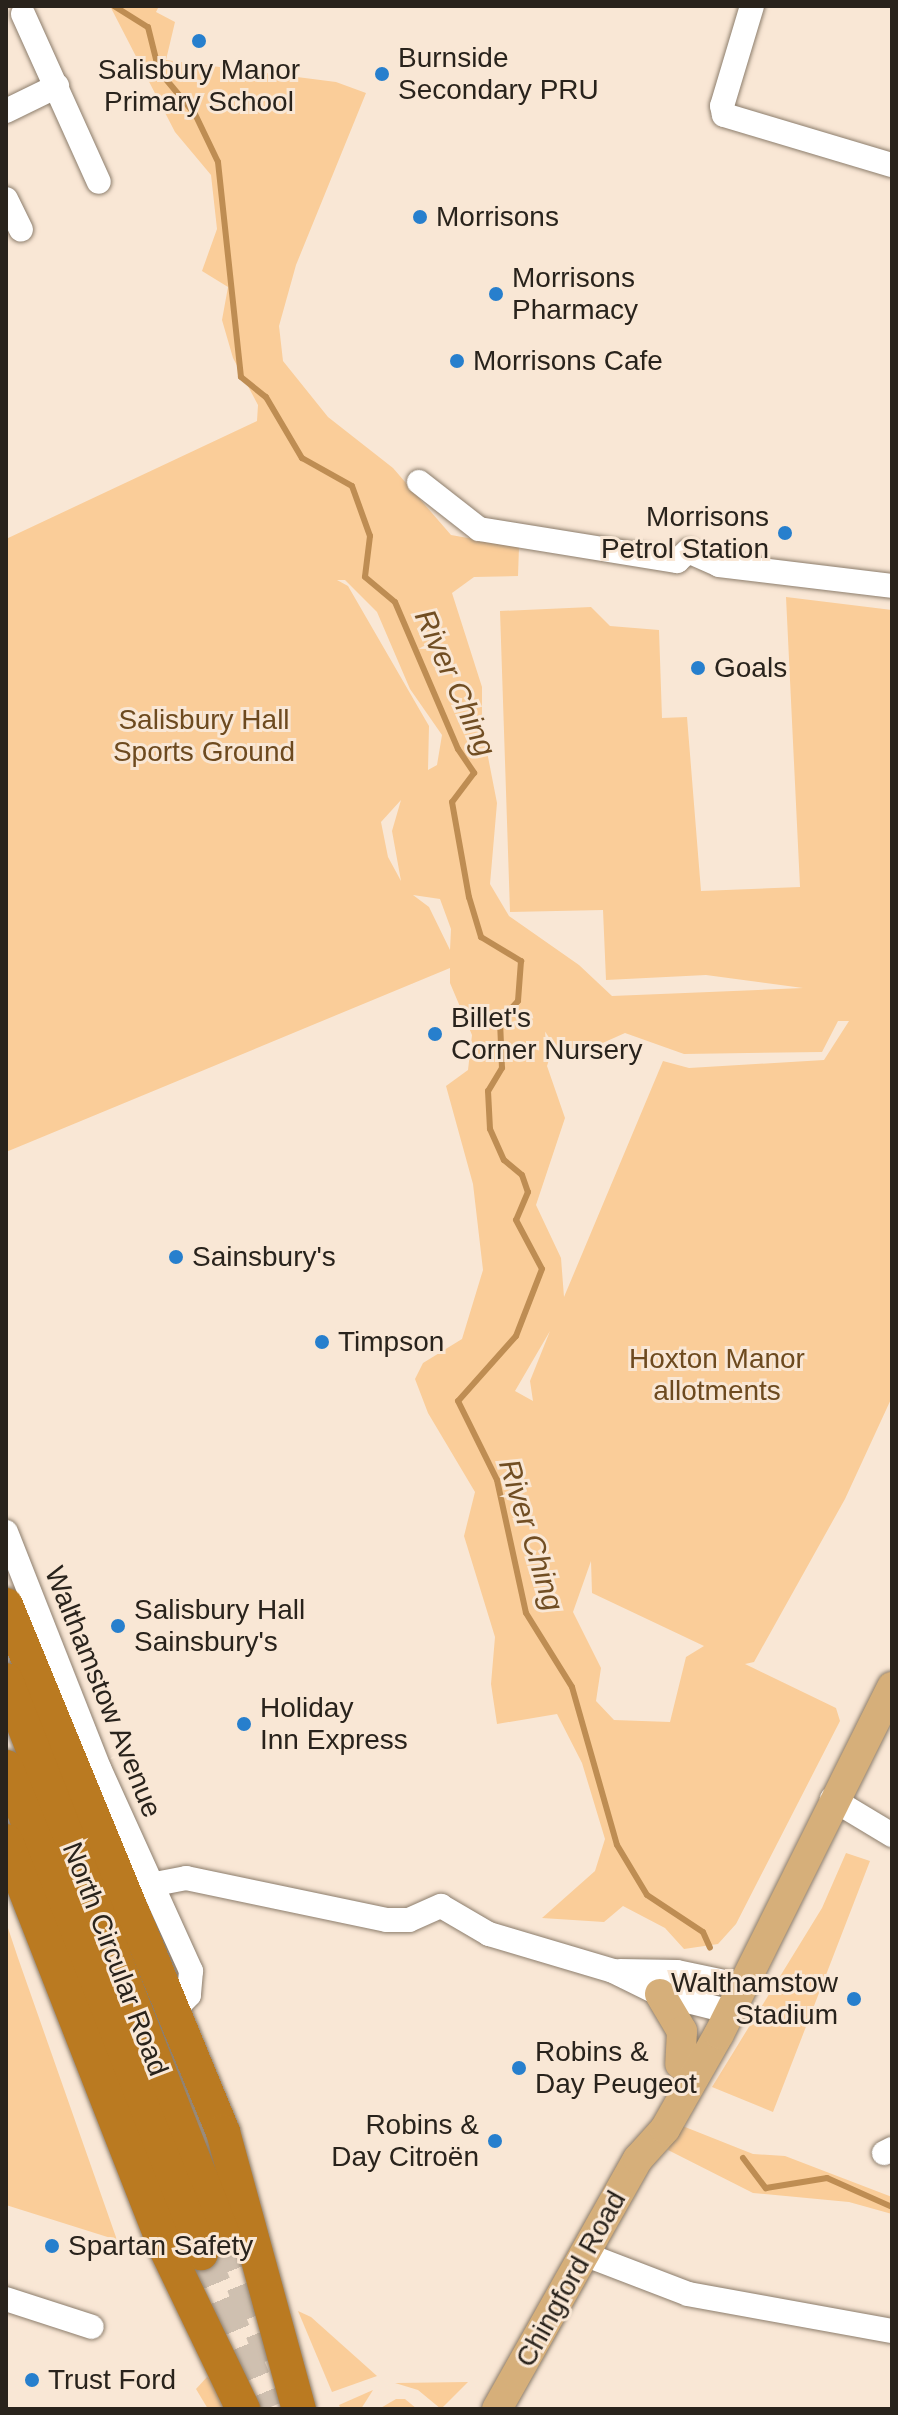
<!DOCTYPE html>
<meta charset="utf-8">
<style>
body{margin:0}
#map{position:relative;width:898px;height:2415px;overflow:hidden;background:#f9e7d5;font-family:Helvetica,sans-serif}
div>[style]{position:absolute}
.green>*{inset:0;background:#facd99}
.stream>*{height:6px;margin:-3px;padding:0 3px;transform-origin:3px;border-radius:3px;background:#be8d53}
.highway-tunnel>*{height:34px;margin-top:-17px;transform-origin:0;background:repeating-linear-gradient(90deg,#cfc0b0 0 34px,transparent 0 51px)}
.roads{filter:drop-shadow(0 0 2px #8c7d6c) drop-shadow(0 0 2px #8c7d6c)}
.minor>*{height:24px;margin:-12px;padding:0 12px;transform-origin:12px;border-radius:12px;background:#fff}
.major>*{height:30px;margin:-15px;padding:0 15px;transform-origin:15px;border-radius:15px;background:#d6af7a}
.highway>*{height:34px;margin:-17px;padding:0 17px;transform-origin:17px;border-radius:17px;background:#ba7a21}
.dots>*{width:22px;height:22px;translate:-50% -50%;box-sizing:border-box;border:4px solid #f9e7d5;border-radius:50%}
span{translate:-50% -50%;white-space:nowrap;text-align:center;line-height:1.15;-webkit-text-stroke:6px #f9e7d5;paint-order:stroke}
.poi-label{font-size:28px;color:#29231c}
.left{translate:0 -50%;text-align:left}
.right{translate:-100% -50%;text-align:right}
.park-label{font-size:28px;color:#6d4a1f}
.street-label{font-size:28px;color:#29231c}
.water-label{font-size:30px;color:#714e23;font-style:italic}
.frame{position:absolute;inset:0;border:8px solid #29231c;pointer-events:none}
</style>
<div id="map">
<div class="green">
<i style="clip-path:polygon(evenodd,110px 6px,159px 6px,156px 12px,175px 22px,166px 60px,336px 82px,366px 93px,296px 265px,279px 326px,283px 361px,328px 417px,393px 468px,451px 535px,519px 547px,518px 576px,474px 577px,452px 593px,482px 687px,482px 726px,497px 803px,490px 884px,509px 916px,579px 965px,612px 996px,803px 988px,706px 975px,606px 980px,603px 910px,510px 912px,500px 611px,591px 607px,610px 626px,659px 630px,662px 718px,687px 717px,701px 891px,800px 887px,786px 597px,892px 610px,892px 1397px,845px 1499px,754px 1662px,745px 1664px,836px 1708px,840px 1721px,736px 1924px,718px 1944px,684px 1949px,665px 1928px,623px 1906px,604px 1922px,542px 1918px,595px 1871px,605px 1839px,582px 1763px,557px 1714px,497px 1724px,491px 1684px,495px 1637px,464px 1536px,475px 1492px,428px 1413px,415px 1379px,423px 1363px,462px 1339px,483px 1270px,473px 1184px,446px 1086px,468px 1070px,472px 1035px,450px 983px,450px 968px,6px 1152px,6px 539px,257px 421px,258px 405px,233px 358px,222px 320px,228px 287px,202px 271px,217px 229px,211px 175px,175px 132px,110px 6px,337px 580px,345px 580px,377px 612px,410px 689px,442px 735px,437px 765px,428px 770px,429px 726px,348px 586px,337px 580px,110px 6px,401px 800px,392px 831px,401px 881px,388px 857px,381px 822px,401px 800px,110px 6px,413px 895px,440px 899px,451px 929px,450px 950px,429px 907px,413px 895px,110px 6px,838px 1021px,849px 1021px,824px 1060px,689px 1068px,663px 1061px,564px 1297px,561px 1258px,536px 1205px,565px 1118px,547px 1066px,553px 1047px,587px 1050px,625px 1033px,684px 1054px,822px 1052px,838px 1021px,110px 6px,550px 1331px,530px 1381px,533px 1401px,515px 1391px,550px 1331px,110px 6px,591px 1561px,592px 1593px,704px 1646px,686px 1657px,670px 1722px,614px 1720px,596px 1701px,601px 1668px,573px 1612px,591px 1561px)"></i>
<i style="clip-path:polygon(846px 1853px,870px 1861px,773px 2112px,712px 2087px,822px 1908px)"></i>
<i style="clip-path:polygon(6px 1922px,18px 1958px,117px 2240px,6px 2205px)"></i>
<i style="clip-path:polygon(680px 2125px,753px 2154px,785px 2156px,892px 2197px,892px 2214px,849px 2202px,753px 2193px,668px 2150px)"></i>
<i style="clip-path:polygon(298px 2311px,311px 2317px,377px 2376px,332px 2392px)"></i>
<i style="clip-path:polygon(207px 2377px,214px 2380px,232px 2409px,208px 2409px,196px 2389px)"></i>
<i style="clip-path:polygon(468px 2382px,441px 2409px,418px 2390px,395px 2383px)"></i>
<i style="clip-path:polygon(373px 2390px,361px 2409px,341px 2409px,339px 2405px)"></i>
<i style="clip-path:polygon(396px 2399px,405px 2399px,417px 2409px,379px 2409px)"></i>
</div>
<div class="stream">
<i style="left:114px;top:6px;width:40px;rotate:32deg"></i>
<i style="left:148px;top:27px;width:45px;rotate:76deg"></i>
<i style="left:159px;top:71px;width:56px;rotate:50.1deg"></i>
<i style="left:195px;top:114px;width:53px;rotate:64.4deg"></i>
<i style="left:218px;top:162px;width:216px;rotate:83.9deg"></i>
<i style="left:241px;top:377px;width:32px;rotate:39deg"></i>
<i style="left:266px;top:397px;width:71px;rotate:59.5deg"></i>
<i style="left:302px;top:458px;width:57px;rotate:29.2deg"></i>
<i style="left:352px;top:486px;width:53px;rotate:70.2deg"></i>
<i style="left:370px;top:536px;width:41px;rotate:97deg"></i>
<i style="left:365px;top:577px;width:39px;rotate:40deg"></i>
<i style="left:395px;top:602px;width:160px;rotate:66.8deg"></i>
<i style="left:458px;top:749px;width:29px;rotate:56deg"></i>
<i style="left:474px;top:773px;width:36px;rotate:127deg"></i>
<i style="left:452px;top:802px;width:97px;rotate:79.9deg"></i>
<i style="left:469px;top:897px;width:42px;rotate:73.3deg"></i>
<i style="left:481px;top:937px;width:47px;rotate:31deg"></i>
<i style="left:521px;top:961px;width:40px;rotate:94.3deg"></i>
<i style="left:518px;top:1001px;width:27px;rotate:132deg"></i>
<i style="left:500px;top:1021px;width:47px;rotate:87.6deg"></i>
<i style="left:502px;top:1068px;width:27px;rotate:121deg"></i>
<i style="left:488px;top:1091px;width:38px;rotate:87deg"></i>
<i style="left:490px;top:1129px;width:34px;rotate:66deg"></i>
<i style="left:504px;top:1160px;width:23px;rotate:40deg"></i>
<i style="left:522px;top:1175px;width:18px;rotate:71deg"></i>
<i style="left:528px;top:1192px;width:30px;rotate:113deg"></i>
<i style="left:516px;top:1220px;width:55px;rotate:62deg"></i>
<i style="left:542px;top:1269px;width:72px;rotate:111.2deg"></i>
<i style="left:516px;top:1336px;width:87px;rotate:131.7deg"></i>
<i style="left:458px;top:1401px;width:88px;rotate:63.7deg"></i>
<i style="left:497px;top:1480px;width:136px;rotate:77.7deg"></i>
<i style="left:526px;top:1613px;width:87px;rotate:58.1deg"></i>
<i style="left:572px;top:1687px;width:164px;rotate:74.1deg"></i>
<i style="left:617px;top:1845px;width:58px;rotate:59deg"></i>
<i style="left:647px;top:1895px;width:67px;rotate:33.5deg"></i>
<i style="left:703px;top:1932px;width:17px;rotate:66deg"></i>
<i style="left:743px;top:2158px;width:38px;rotate:53deg"></i>
<i style="left:766px;top:2188px;width:62px;rotate:-9.3deg"></i>
<i style="left:827px;top:2178px;width:71px;rotate:24deg"></i>
</div>
<div class="highway-tunnel">
<i style="left:224px;top:2237px;width:131px;rotate:68.1deg"></i>
<i style="left:201px;top:2253px;width:169px;rotate:67.4deg"></i>
</div>
<div class="roads">
<div class="minor">
<i style="left:752px;top:6px;width:104px;rotate:106.7deg"></i>
<i style="left:722px;top:106px;width:9px;rotate:77deg"></i>
<i style="left:724px;top:115px;width:175px;rotate:16.6deg"></i>
<i style="left:23px;top:14px;width:184px;rotate:65.7deg"></i>
<i style="left:6px;top:111px;width:57px;rotate:-26.1deg"></i>
<i style="left:6px;top:199px;width:34px;rotate:64deg"></i>
<i style="left:419px;top:482px;width:76px;rotate:38.1deg"></i>
<i style="left:479px;top:529px;width:201px;rotate:9.2deg"></i>
<i style="left:677px;top:561px;width:15px;rotate:-42deg"></i>
<i style="left:688px;top:551px;width:34px;rotate:24deg"></i>
<i style="left:719px;top:565px;width:174px;rotate:6.9deg"></i>
<i style="left:6px;top:1532px;width:254px;rotate:68.5deg"></i>
<i style="left:99px;top:1768px;width:223px;rotate:65.6deg"></i>
<i style="left:191px;top:1971px;width:24px;rotate:95deg"></i>
<i style="left:189px;top:1995px;width:20px;rotate:135deg"></i>
<i style="left:832px;top:1799px;width:70px;rotate:31deg"></i>
<i style="left:150px;top:1885px;width:37px;rotate:-11deg"></i>
<i style="left:186px;top:1878px;width:205px;rotate:11.8deg"></i>
<i style="left:387px;top:1920px;width:22px"></i>
<i style="left:409px;top:1920px;width:35px;rotate:-24deg"></i>
<i style="left:441px;top:1906px;width:56px;rotate:30.3deg"></i>
<i style="left:489px;top:1934px;width:129px;rotate:16.6deg"></i>
<i style="left:613px;top:1971px;width:52px;rotate:26.1deg"></i>
<i style="left:660px;top:1994px;width:73px;rotate:14.2deg"></i>
<i style="left:620px;top:1971px;width:57px;rotate:1deg"></i>
<i style="left:677px;top:1972px;width:68px;rotate:11.8deg"></i>
<i style="left:884px;top:2153px;width:9px;rotate:-27deg"></i>
<i style="left:584px;top:2254px;width:111px;rotate:21deg"></i>
<i style="left:688px;top:2294px;width:207px;rotate:10.3deg"></i>
<i style="left:6px;top:2299px;width:90px;rotate:18deg"></i>
</div>
<div class="major">
<i style="left:660px;top:1994px;width:43px;rotate:59.3deg"></i>
<i style="left:682px;top:2031px;width:33px;rotate:93deg"></i>
<i style="left:497px;top:2409px;width:287px;rotate:-60.6deg"></i>
<i style="left:638px;top:2159px;width:40px;rotate:-48deg"></i>
<i style="left:665px;top:2129px;width:109px;rotate:-60.4deg"></i>
<i style="left:719px;top:2034px;width:388px;rotate:-63.5deg"></i>
</div>
<div class="highway">
<i style="left:6px;top:1605px;width:570px;rotate:67.62deg"></i>
<i style="left:223px;top:2132px;width:287px;rotate:74.7deg"></i>
<i style="left:6px;top:1680px;width:598px;rotate:68.63deg"></i>
<i style="left:6px;top:1767px;width:524px;rotate:68.14deg"></i>
<i style="left:6px;top:1841px;width:438px;rotate:68.6deg"></i>
<i style="left:166px;top:2249px;width:178px;rotate:64.3deg"></i>
</div>
</div>
<div class="dots">
<i style="left:199px;top:41px;background:#277fcd"></i>
<i style="left:382px;top:74px;background:#277fcd"></i>
<i style="left:420px;top:217px;background:#277fcd"></i>
<i style="left:496px;top:294px;background:#277fcd"></i>
<i style="left:457px;top:361px;background:#277fcd"></i>
<i style="left:785px;top:533px;background:#277fcd"></i>
<i style="left:698px;top:668px;background:#277fcd"></i>
<i style="left:435px;top:1034px;background:#277fcd"></i>
<i style="left:176px;top:1257px;background:#277fcd"></i>
<i style="left:322px;top:1342px;background:#277fcd"></i>
<i style="left:118px;top:1626px;background:#277fcd"></i>
<i style="left:244px;top:1724px;background:#277fcd"></i>
<i style="left:854px;top:1999px;background:#277fcd"></i>
<i style="left:519px;top:2068px;background:#277fcd"></i>
<i style="left:495px;top:2141px;background:#277fcd"></i>
<i style="left:52px;top:2246px;background:#277fcd"></i>
<i style="left:32px;top:2380px;background:#277fcd"></i>
</div>
<div class="poi-label">
<span class="left" style="left:398px;top:74px">Burnside<br>Secondary PRU</span>
<span style="left:199px;top:86px">Salisbury Manor<br>Primary School</span>
<span class="left" style="left:436px;top:217px">Morrisons</span>
<span class="left" style="left:512px;top:294px">Morrisons<br>Pharmacy</span>
<span class="left" style="left:473px;top:361px">Morrisons Cafe</span>
<span class="right" style="left:769px;top:533px">Morrisons<br>Petrol Station</span>
<span class="left" style="left:714px;top:668px">Goals</span>
<span class="left" style="left:451px;top:1034px">Billet's<br>Corner Nursery</span>
<span class="left" style="left:192px;top:1257px">Sainsbury's</span>
<span class="left" style="left:338px;top:1342px">Timpson</span>
<span class="left" style="left:134px;top:1626px">Salisbury Hall<br>Sainsbury's</span>
<span class="left" style="left:260px;top:1724px">Holiday<br>Inn Express</span>
<span class="right" style="left:838px;top:1999px">Walthamstow<br>Stadium</span>
<span class="left" style="left:535px;top:2068px">Robins &amp;<br>Day Peugeot</span>
<span class="right" style="left:479px;top:2141px">Robins &amp;<br>Day Citroën</span>
<span class="left" style="left:68px;top:2246px">Spartan Safety</span>
<span class="left" style="left:48px;top:2380px">Trust Ford</span>
</div>
<div class="park-label">
<span style="left:204px;top:736px">Salisbury Hall<br>Sports Ground</span>
<span style="left:717px;top:1375px">Hoxton Manor<br>allotments</span>
</div>
<div class="street-label">
<span style="left:103px;top:1692px;rotate:68deg">Walthamstow Avenue</span>
<span style="left:115px;top:1959px;rotate:69deg">North Circular Road</span>
<span style="left:571px;top:2279px;rotate:-61deg">Chingford Road</span>
</div>
<div class="water-label">
<span style="left:455px;top:683px;rotate:66deg">River Ching</span>
<span style="left:531px;top:1535px;rotate:73deg">River Ching</span>
</div>
<div class="frame"></div>
</div>
